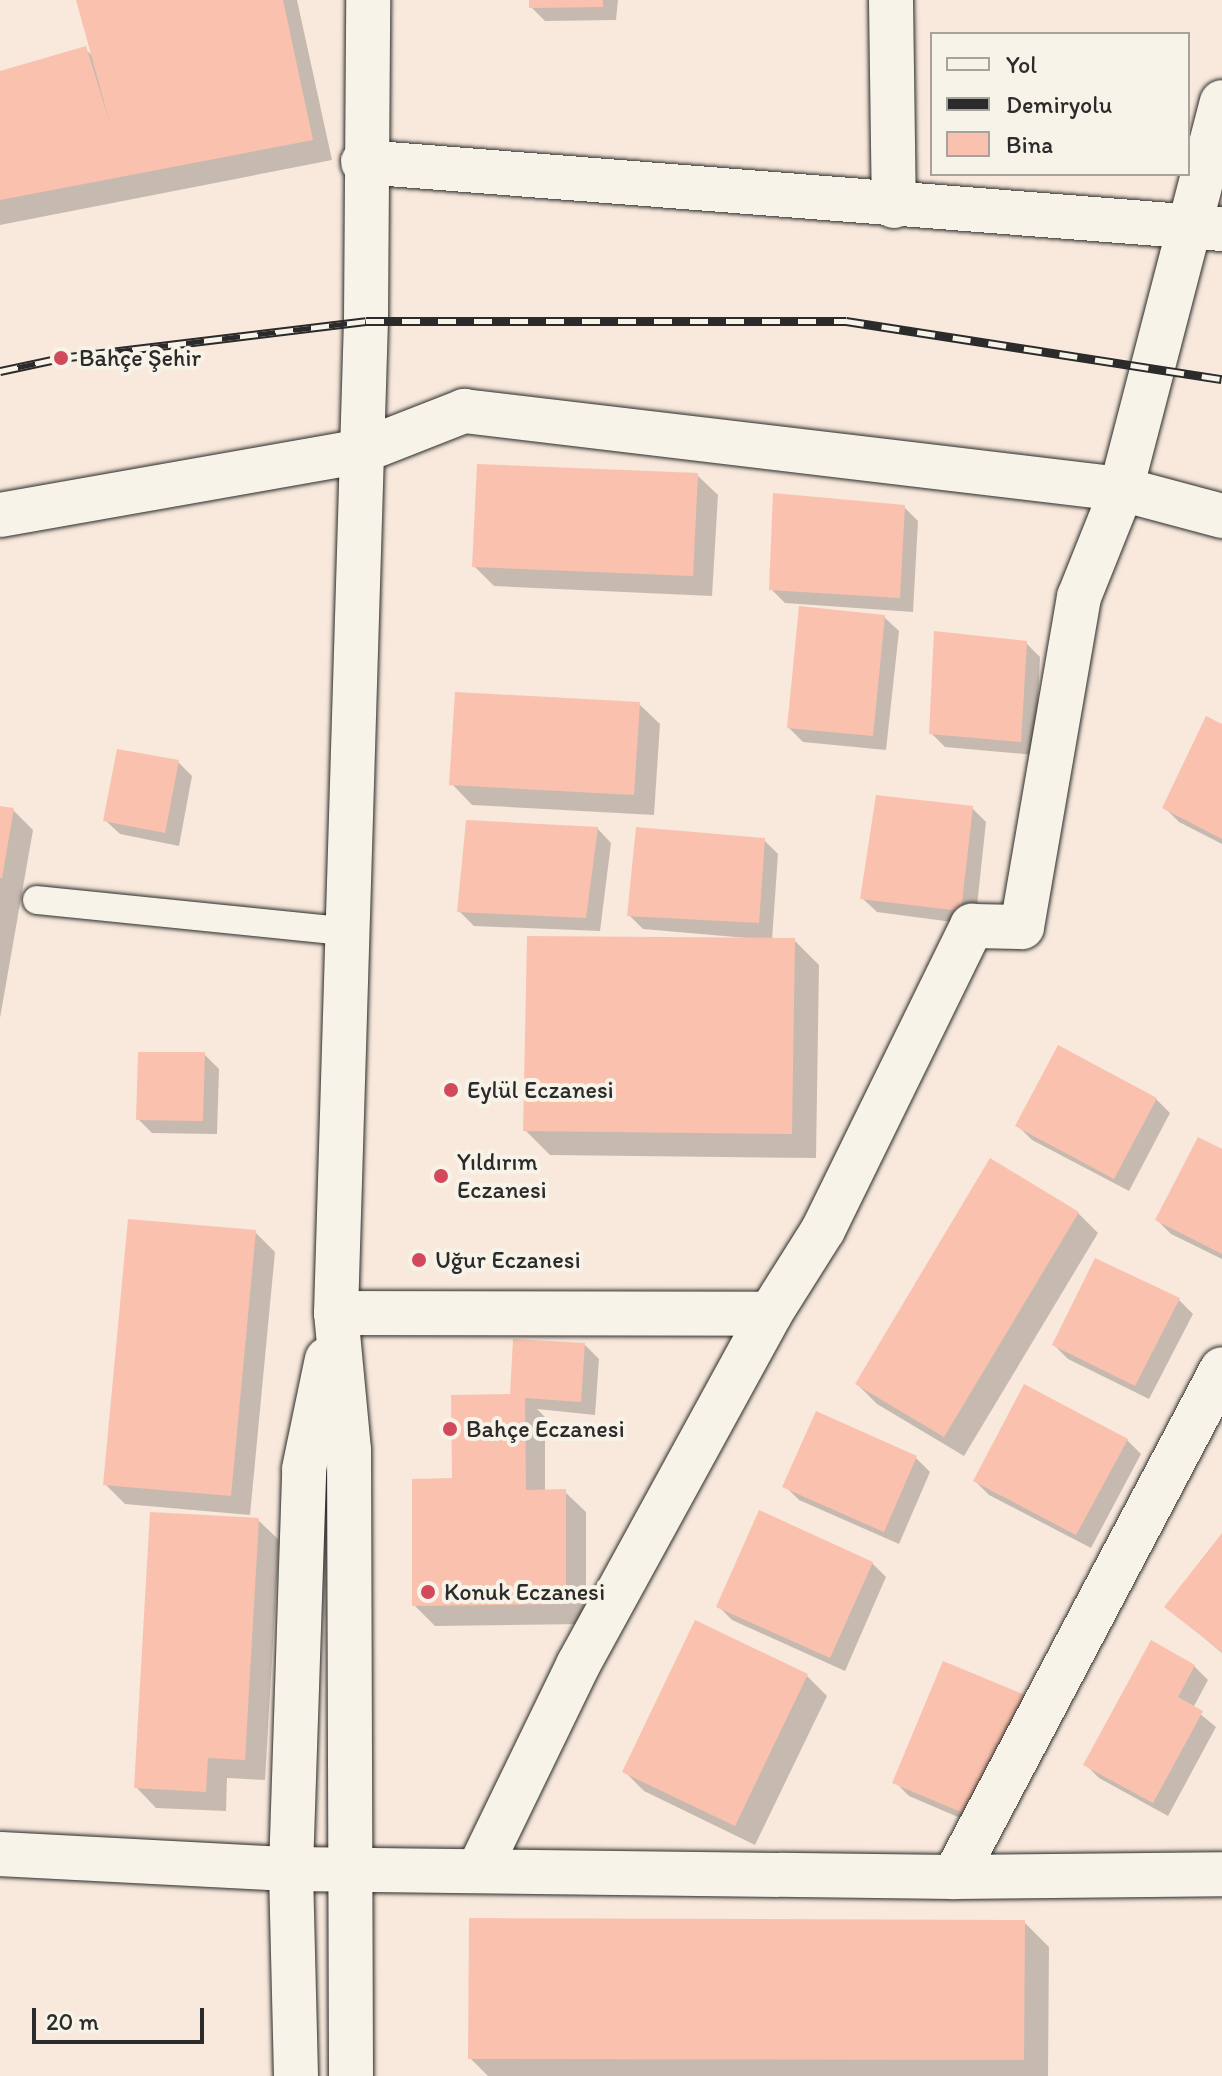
<!DOCTYPE html>
<meta charset="utf-8">
<style>
body{margin:0}
#map{position:relative;width:1222px;height:2076px;overflow:hidden;background:#f8e9dc;font-family:Itim,sans-serif}
div>[style]{position:absolute}
.shadow>*{inset:0;background:#0003}
.building>*{inset:0;background:#fac2ae}
.roads{filter:drop-shadow(0 0 2px #2b2b2b) drop-shadow(0 0 2px #2b2b2b)}
.lane>*{height:28px;margin:-14px;padding:0 14px;transform-origin:14px;border-radius:14px;background:#f7f3e8}
.street>*{height:44px;margin:-22px;padding:0 22px;transform-origin:22px;border-radius:22px;background:#f7f3e8}
.secondary>*{height:44px;margin:-22px;padding:0 22px;transform-origin:22px;border-radius:22px;background:#f7f3e8}
.rail>*{height:9px;margin-top:-4.5px;transform-origin:0;background:repeating-linear-gradient(90deg,#f7f3e8 0 18px,#2b2b2b 0 36px);box-sizing:border-box;border-block:2px solid #2b2b2b}
.dots>*{width:22px;height:22px;translate:-50% -50%;box-sizing:border-box;border:4px solid #f7f3e8;border-radius:50%}
span{translate:-50% -50%;white-space:nowrap;text-align:center;line-height:1.15;-webkit-text-stroke:8px #f7f3e8;paint-order:stroke}
.poi-label{font-size:24px;color:#2b2b2b}
.left{translate:0 -50%;text-align:left}
.legend{position:absolute;left:930px;top:32px;width:260px;height:144px;box-sizing:border-box;background:#f7f3e8;border:2px solid #a5a39c;margin:0;padding:10px 14px;list-style:none;font-size:24px;color:#2b2b2b}
.legend li{display:flex;align-items:center;gap:16px;height:40px}
.legend b{width:40px;border:2px solid #a5a39c}
.scale{position:absolute;left:32px;top:2008px;width:172px;height:36px;box-sizing:border-box;border:4px solid #2b2b2b;border-top:0;padding-left:10px;font-size:24px;line-height:28px;white-space:nowrap;color:#2b2b2b;-webkit-text-stroke:6px #f7f3e8;paint-order:stroke}
</style>
<div id="map">
<div class="shadow">
<i style="clip-path:polygon(78px 0,297px 0,332px 160px,0 225px,0 73px,85px 49px,94px 57px)"></i>
<i style="clip-path:polygon(531px 0,618px 0,616px 20px,545px 21px,531px 7px)"></i>
<i style="clip-path:polygon(697px 475px,718px 495px,712px 596px,494px 586px,474px 566px)"></i>
<i style="clip-path:polygon(904px 507px,918px 521px,913px 612px,785px 603px,771px 589px)"></i>
<i style="clip-path:polygon(884px 617px,899px 631px,886px 750px,803px 742px,789px 728px)"></i>
<i style="clip-path:polygon(1026px 643px,1040px 657px,1035px 755px,945px 747px,931px 733px)"></i>
<i style="clip-path:polygon(639px 704px,660px 724px,654px 815px,472px 805px,452px 784px)"></i>
<i style="clip-path:polygon(1222px 726px,1222px 844px,1179px 822px,1165px 808px)"></i>
<i style="clip-path:polygon(178px 762px,192px 776px,179px 846px,120px 834px,105px 820px)"></i>
<i style="clip-path:polygon(0 808px,13px 810px,33px 830px,0 1018px)"></i>
<i style="clip-path:polygon(972px 808px,986px 822px,975px 925px,877px 912px,862px 898px)"></i>
<i style="clip-path:polygon(597px 828px,611px 843px,600px 931px,474px 926px,460px 912px)"></i>
<i style="clip-path:polygon(764px 840px,778px 854px,772px 940px,794px 940px,819px 965px,816px 1158px,550px 1155px,525px 1130px,771px 940px,643px 929px,629px 915px)"></i>
<i style="clip-path:polygon(204px 1054px,219px 1069px,217px 1134px,152px 1133px,138px 1119px)"></i>
<i style="clip-path:polygon(1156px 1099px,1170px 1113px,1129px 1191px,1032px 1140px,1018px 1126px)"></i>
<i style="clip-path:polygon(1222px 1152px,1222px 1259px,1171px 1234px,1157px 1220px)"></i>
<i style="clip-path:polygon(1078px 1213px,1098px 1233px,964px 1456px,877px 1404px,857px 1384px)"></i>
<i style="clip-path:polygon(255px 1232px,275px 1252px,250px 1515px,125px 1504px,105px 1484px)"></i>
<i style="clip-path:polygon(1096px 1261px,1179px 1300px,1193px 1314px,1149px 1399px,1068px 1359px,1054px 1345px)"></i>
<i style="clip-path:polygon(585px 1345px,599px 1359px,595px 1415px,537px 1409px,545px 1417px,545px 1492px,565px 1492px,586px 1512px,586px 1624px,435px 1626px,414px 1605px,454px 1480px,512px 1396px)"></i>
<i style="clip-path:polygon(1127px 1440px,1141px 1454px,1091px 1548px,989px 1495px,975px 1481px)"></i>
<i style="clip-path:polygon(916px 1458px,930px 1472px,899px 1544px,799px 1500px,785px 1486px)"></i>
<i style="clip-path:polygon(258px 1520px,279px 1540px,265px 1780px,227px 1778px,226px 1811px,156px 1808px,136px 1787px)"></i>
<i style="clip-path:polygon(1222px 1536px,1222px 1653px,1167px 1607px)"></i>
<i style="clip-path:polygon(872px 1563px,886px 1577px,845px 1671px,732px 1620px,718px 1606px)"></i>
<i style="clip-path:polygon(945px 1664px,988px 1830px,909px 1796px,895px 1782px)"></i>
<i style="clip-path:polygon(1194px 1666px,1208px 1680px,1193px 1708px,1216px 1727px,1168px 1816px,1099px 1778px,1085px 1764px)"></i>
<i style="clip-path:polygon(807px 1676px,827px 1696px,755px 1845px,644px 1791px,624px 1771px)"></i>
<i style="clip-path:polygon(1024px 1922px,1049px 1947px,1048px 2076px,488px 2076px,470px 2058px)"></i>
</div>
<div class="building">
<i style="clip-path:polygon(76px 0,283px 0,313px 140px,0 200px,0 71px,86px 46px,111px 127px)"></i>
<i style="clip-path:polygon(529px 0,603px 0,603px 7px,529px 8px)"></i>
<i style="clip-path:polygon(477px 464px,698px 473px,693px 576px,472px 567px)"></i>
<i style="clip-path:polygon(773px 493px,905px 505px,900px 598px,769px 590px)"></i>
<i style="clip-path:polygon(799px 606px,885px 615px,873px 736px,787px 728px)"></i>
<i style="clip-path:polygon(934px 631px,1027px 641px,1021px 742px,929px 734px)"></i>
<i style="clip-path:polygon(455px 692px,640px 702px,634px 795px,449px 785px)"></i>
<i style="clip-path:polygon(1206px 716px,1222px 724px,1222px 839px,1162px 808px)"></i>
<i style="clip-path:polygon(117px 749px,179px 760px,165px 833px,103px 821px)"></i>
<i style="clip-path:polygon(876px 795px,973px 806px,961px 911px,860px 899px)"></i>
<i style="clip-path:polygon(0 806px,14px 808px,2px 878px,0 878px)"></i>
<i style="clip-path:polygon(466px 820px,598px 827px,586px 918px,457px 912px)"></i>
<i style="clip-path:polygon(636px 827px,765px 838px,759px 923px,627px 916px)"></i>
<i style="clip-path:polygon(527px 936px,795px 938px,792px 1134px,523px 1131px)"></i>
<i style="clip-path:polygon(1058px 1045px,1157px 1098px,1114px 1179px,1015px 1126px)"></i>
<i style="clip-path:polygon(138px 1052px,205px 1052px,203px 1121px,136px 1120px)"></i>
<i style="clip-path:polygon(1198px 1137px,1222px 1149px,1222px 1254px,1155px 1220px)"></i>
<i style="clip-path:polygon(990px 1158px,1079px 1212px,944px 1437px,855px 1384px)"></i>
<i style="clip-path:polygon(128px 1219px,256px 1230px,231px 1496px,103px 1485px)"></i>
<i style="clip-path:polygon(1095px 1258px,1180px 1298px,1135px 1386px,1052px 1345px)"></i>
<i style="clip-path:polygon(513px 1339px,585px 1343px,581px 1402px,525px 1398px,526px 1490px,566px 1489px,566px 1604px,412px 1606px,412px 1479px,452px 1478px,451px 1395px,510px 1394px)"></i>
<i style="clip-path:polygon(1024px 1384px,1128px 1439px,1076px 1535px,973px 1481px)"></i>
<i style="clip-path:polygon(816px 1411px,917px 1456px,884px 1532px,782px 1487px)"></i>
<i style="clip-path:polygon(759px 1510px,873px 1562px,830px 1658px,716px 1607px)"></i>
<i style="clip-path:polygon(150px 1512px,259px 1518px,245px 1760px,208px 1758px,206px 1792px,134px 1788px)"></i>
<i style="clip-path:polygon(1222px 1533px,1222px 1652px,1164px 1607px)"></i>
<i style="clip-path:polygon(695px 1620px,808px 1674px,735px 1826px,622px 1772px)"></i>
<i style="clip-path:polygon(1151px 1640px,1195px 1665px,1178px 1697px,1203px 1711px,1153px 1803px,1083px 1765px)"></i>
<i style="clip-path:polygon(943px 1661px,1025px 1695px,973px 1817px,892px 1783px)"></i>
<i style="clip-path:polygon(469px 1918px,1025px 1920px,1024px 2060px,468px 2059px)"></i>
</div>
<div class="roads">
<div class="lane">
<i style="left:37px;top:900px;width:309px;rotate:5.8deg"></i>
</div>
<div class="street">
<i style="left:891px;top:0;width:206px;rotate:89.2deg"></i>
<i style="left:363px;top:162px;width:862px;rotate:4.46deg"></i>
<i style="left:0;top:515px;width:368px;rotate:-10deg"></i>
<i style="left:362px;top:451px;width:110px;rotate:-21.4deg"></i>
<i style="left:464px;top:411px;width:662px;rotate:6.77deg"></i>
<i style="left:1121px;top:489px;width:105px;rotate:15deg"></i>
<i style="left:336px;top:1313px;width:434px;rotate:0.1deg"></i>
<i style="left:0;top:1854px;width:291px;rotate:3deg"></i>
<i style="left:291px;top:1869px;width:663px;rotate:0.69deg"></i>
<i style="left:954px;top:1877px;width:268px;rotate:-0.6deg"></i>
<i style="left:479px;top:1869px;width:227px;rotate:-64.1deg"></i>
<i style="left:578px;top:1665px;width:400px;rotate:-61.3deg"></i>
<i style="left:770px;top:1314px;width:99px;rotate:-57.8deg"></i>
<i style="left:823px;top:1230px;width:339px;rotate:-63.9deg"></i>
<i style="left:972px;top:926px;width:50px;rotate:1.1deg"></i>
<i style="left:1022px;top:927px;width:335px;rotate:-80.2deg"></i>
<i style="left:1079px;top:597px;width:108px;rotate:-68.2deg"></i>
<i style="left:1119px;top:497px;width:408px;rotate:-75.4deg"></i>
<i style="left:954px;top:1877px;width:574px;rotate:-62.19deg"></i>
</div>
<div class="secondary">
<i style="left:296px;top:2076px;width:207px;rotate:-91.4deg"></i>
<i style="left:291px;top:1869px;width:400px;rotate:-88.1deg"></i>
<i style="left:304px;top:1469px;width:112px;rotate:-78.2deg"></i>
<i style="left:351px;top:2076px;width:626px;rotate:-90.18deg"></i>
<i style="left:349px;top:1450px;width:138px;rotate:-95.4deg"></i>
<i style="left:336px;top:1313px;width:992px;rotate:-88.27deg"></i>
<i style="left:366px;top:321px;width:321px;rotate:-89.6deg"></i>
</div>
</div>
<div class="rail">
<i style="left:0;top:371px;width:62px;rotate:-12deg"></i>
<i style="left:61px;top:358px;width:307px;rotate:-6.9deg"></i>
<i style="left:366px;top:321px;width:480px"></i>
<i style="left:846px;top:321px;width:380px;rotate:8.8deg"></i>
</div>
<div class="dots">
<i style="left:61px;top:358px;background:#d1495b"></i>
<i style="left:451px;top:1090px;background:#d1495b"></i>
<i style="left:441px;top:1176px;background:#d1495b"></i>
<i style="left:419px;top:1260px;background:#d1495b"></i>
<i style="left:450px;top:1429px;background:#d1495b"></i>
<i style="left:428px;top:1592px;background:#d1495b"></i>
</div>
<div class="poi-label">
<span class="left" style="left:79px;top:358px">Bahçe Şehir</span>
<span class="left" style="left:467px;top:1090px">Eylül Eczanesi</span>
<span class="left" style="left:457px;top:1176px">Yıldırım<br>Eczanesi</span>
<span class="left" style="left:435px;top:1260px">Uğur Eczanesi</span>
<span class="left" style="left:466px;top:1429px">Bahçe Eczanesi</span>
<span class="left" style="left:444px;top:1592px">Konuk Eczanesi</span>
</div>
<ul class="legend">
<li><b style="height:10px;background:#f7f3e8"></b>Yol</li>
<li><b style="height:10px;background:#2b2b2b"></b>Demiryolu</li>
<li><b style="height:22px;background:#fac2ae"></b>Bina</li>
</ul>
<div class="scale">20 m</div>
</div>
